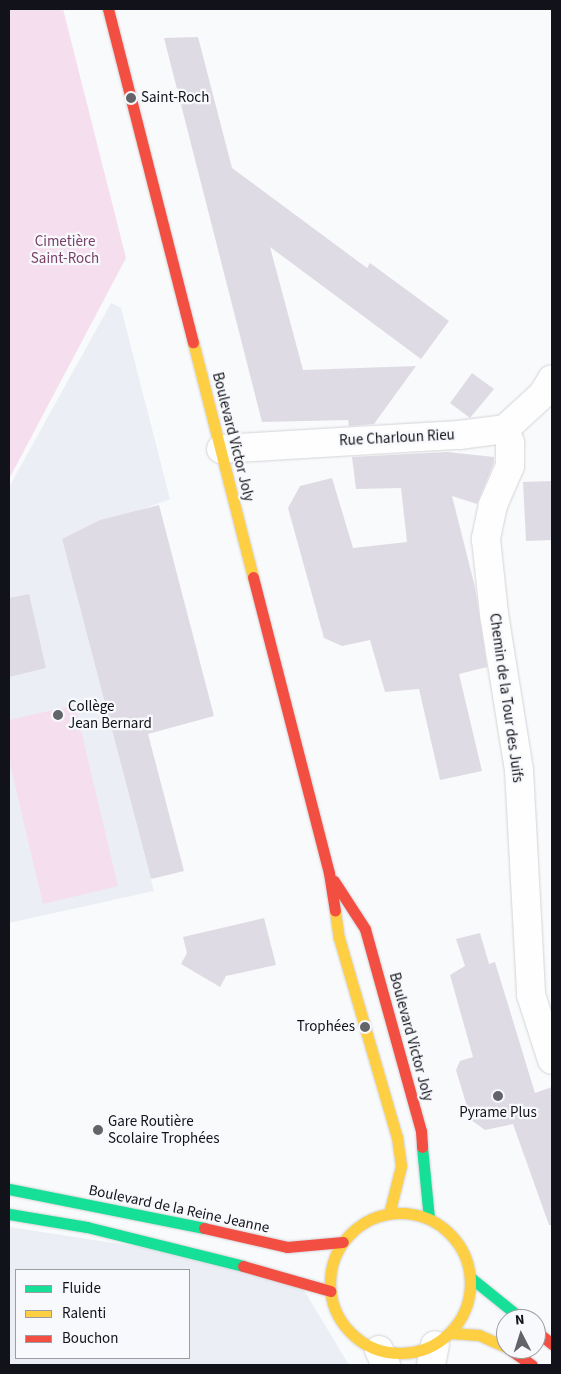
<!DOCTYPE html>
<meta charset="utf-8">
<style>
body{margin:0}
#map{position:relative;width:561px;height:1374px;overflow:hidden;background:#f9fafb;font-family:"Source Sans 3",sans-serif}
div>[style]{position:absolute}
.built>*{inset:0;background:#eceef6}
.green>*{inset:0;background:#f5deee}
.building>*{inset:0;background:#dfdbe4}
.roads{filter:drop-shadow(0 0 1px #d3d4d8) drop-shadow(0 0 1px #d3d4d8)}
.street>*{height:28px;margin:-14px;padding:0 14px;transform-origin:14px;border-radius:14px;background:#fefefe}
.fast>*{height:11px;margin:-5.5px;padding:0 5.5px;transform-origin:5.5px;border-radius:5.5px;background:#16e098}
.slow>*{height:11px;margin:-5.5px;padding:0 5.5px;transform-origin:5.5px;border-radius:5.5px;background:#ffcf43}
.slow>.ring{margin:-5.5px;padding:0;box-sizing:content-box;background:none;border:11px solid #ffcf43;border-radius:50%}
.jam>*{height:11px;margin:-5.5px;padding:0 5.5px;transform-origin:5.5px;border-radius:5.5px;background:#f24e42}
.dots>*{width:14px;height:14px;translate:-50% -50%;box-sizing:border-box;border:2px solid #f8f9fc;border-radius:50%}
span{translate:-50% -50%;white-space:nowrap;text-align:center;line-height:1.15;-webkit-text-stroke:4.5px #f8f9fc;paint-order:stroke}
.poi-label{font-size:15px;color:#12131a}
.left{translate:0 -50%;text-align:left}
.right{translate:-100% -50%;text-align:right}
.park-label{font-size:15px;color:#794168}
.street-label{font-size:15px;color:#12131a}
.frame{position:absolute;inset:0;border:10px solid #12131a;pointer-events:none}
.legend{position:absolute;left:15px;top:1269px;width:175px;height:90px;box-sizing:border-box;background:#f8f9fc;border:1px solid #9c9da2;margin:0;padding:6px 9px;list-style:none;font-size:15px;color:#12131a}
.legend li{display:flex;align-items:center;gap:10px;height:25px}
.legend b{width:25px;border:1px solid #9c9da2}
.north{position:absolute;left:496px;top:1309px;width:50px;height:50px;box-sizing:border-box;background:#f8f9fc;border:1px solid #9c9da2;border-radius:50%;rotate:355deg;font-size:14px;font-weight:700;line-height:20px;text-align:center;color:#12131a}
.north::after{content:'';display:block;margin:auto;width:18px;height:22px;background:#636469;clip-path:polygon(50% 0,100% 100%,50% 72%,0 100%)}
</style>
<div id="map">
<div class="built">
<i style="clip-path:polygon(111px 303px,121px 308px,170px 499px,62px 539px,154px 891px,9px 923px,9px 487px)"></i>
<i style="clip-path:polygon(evenodd,9px 1227px,153px 1249px,302px 1287px,349px 1365px,9px 1365px,9px 1227px,16px 1270px,189px 1270px,189px 1358px,16px 1358px,16px 1270px)"></i>
</div>
<div class="green">
<i style="clip-path:polygon(9px 9px,63px 9px,126px 258px,9px 479px)"></i>
<i style="clip-path:polygon(75px 705px,118px 886px,43px 904px,9px 760px,9px 720px)"></i>
</div>
<div class="building">
<i style="clip-path:polygon(198px 37px,232px 168px,367px 268px,370px 263px,449px 321px,421px 359px,270px 247px,303px 370px,416px 366px,374px 424px,349px 426px,348px 420px,262px 422px,164px 38px)"></i>
<i style="clip-path:polygon(472px 373px,494px 389px,470px 418px,450px 403px)"></i>
<i style="clip-path:polygon(447px 452px,494px 457px,494px 463px,477px 504px,452px 496px,475px 587px,487px 667px,459px 674px,482px 771px,440px 780px,419px 689px,385px 692px,370px 640px,342px 646px,324px 638px,288px 508px,300px 486px,332px 478px,353px 548px,407px 542px,401px 488px,356px 489px,352px 457px)"></i>
<i style="clip-path:polygon(552px 481px,552px 540px,526px 541px,523px 482px)"></i>
<i style="clip-path:polygon(159px 505px,214px 716px,148px 734px,184px 871px,151px 879px,62px 539px,100px 520px)"></i>
<i style="clip-path:polygon(29px 594px,46px 668px,9px 677px,9px 598px)"></i>
<i style="clip-path:polygon(264px 918px,276px 965px,226px 976px,220px 987px,181px 964px,187px 953px,183px 937px)"></i>
<i style="clip-path:polygon(480px 933px,489px 964px,495px 962px,535px 1093px,552px 1087px,552px 1225px,549px 1225px,513px 1124px,485px 1130px,471px 1120px,456px 1070px,460px 1061px,473px 1057px,450px 975px,465px 966px,456px 939px)"></i>
</div>
<div class="roads">
<div class="street">
<i style="left:505px;top:429px;width:15px;rotate:70deg"></i>
<i style="left:510px;top:443px;width:23px;rotate:90deg"></i>
<i style="left:510px;top:466px;width:43px;rotate:113.6deg"></i>
<i style="left:493px;top:505px;width:35px;rotate:102deg"></i>
<i style="left:486px;top:539px;width:75px;rotate:83.9deg"></i>
<i style="left:494px;top:614px;width:158px;rotate:80.9deg"></i>
<i style="left:519px;top:770px;width:225px;rotate:86.9deg"></i>
<i style="left:531px;top:995px;width:68px;rotate:72.1deg"></i>
<i style="left:221px;top:449px;width:238px;rotate:-3.4deg"></i>
<i style="left:459px;top:435px;width:46px;rotate:-7.4deg"></i>
<i style="left:505px;top:429px;width:52px;rotate:-42.6deg"></i>
<i style="left:543px;top:394px;width:17px;rotate:-59deg"></i>
<i style="left:379px;top:1350px;width:17px;rotate:65deg"></i>
<i style="left:431px;top:1365px;width:20px;rotate:-79deg"></i>
</div>
<div class="fast">
<i style="left:422px;top:1147px;width:72px;rotate:84.4deg"></i>
<i style="left:9px;top:1189px;width:199px;rotate:11.3deg"></i>
<i style="left:9px;top:1214px;width:79px;rotate:9.5deg"></i>
<i style="left:87px;top:1227px;width:161px;rotate:14deg"></i>
<i style="left:471px;top:1278px;width:65px;rotate:38.8deg"></i>
</div>
<div class="slow">
<i style="left:193px;top:342px;width:243px;rotate:75.7deg"></i>
<i style="left:335px;top:911px;width:27px;rotate:82deg"></i>
<i style="left:339px;top:938px;width:207px;rotate:73.8deg"></i>
<i style="left:397px;top:1137px;width:29px;rotate:82deg"></i>
<i style="left:401px;top:1166px;width:49px;rotate:104deg"></i>
<i class="ring" style="left:330px;top:1213px;width:129px;height:129px"></i>
<i style="left:450px;top:1333px;width:29px;rotate:4deg"></i>
<i style="left:479px;top:1335px;width:30px;rotate:24deg"></i>
</div>
<div class="jam">
<i style="left:108px;top:9px;width:344px;rotate:75.7deg"></i>
<i style="left:253px;top:577px;width:306px;rotate:75.6deg"></i>
<i style="left:329px;top:873px;width:38px;rotate:81deg"></i>
<i style="left:334px;top:881px;width:57px;rotate:57.1deg"></i>
<i style="left:365px;top:929px;width:210px;rotate:74.5deg"></i>
<i style="left:421px;top:1131px;width:16px;rotate:86deg"></i>
<i style="left:204px;top:1228px;width:85px;rotate:12.9deg"></i>
<i style="left:287px;top:1247px;width:56px;rotate:-5.1deg"></i>
<i style="left:243px;top:1266px;width:91px;rotate:16deg"></i>
<i style="left:536px;top:1331px;width:21px;rotate:39deg"></i>
<i style="left:509px;top:1349px;width:28px;rotate:35deg"></i>
</div>
</div>
<div class="dots">
<i style="left:131px;top:98px;background:#636469"></i>
<i style="left:58px;top:715px;background:#636469"></i>
<i style="left:365px;top:1027px;background:#636469"></i>
<i style="left:498px;top:1096px;background:#636469"></i>
<i style="left:98px;top:1130px;background:#636469"></i>
</div>
<div class="poi-label">
<span class="left" style="left:141px;top:98px">Saint-Roch</span>
<span class="left" style="left:68px;top:715px">Collège<br>Jean Bernard</span>
<span class="right" style="left:355px;top:1027px">Trophées</span>
<span style="left:498px;top:1113px">Pyrame Plus</span>
<span class="left" style="left:108px;top:1130px">Gare Routière<br>Scolaire Trophées</span>
</div>
<div class="park-label">
<span style="left:65px;top:250px">Cimetière<br>Saint-Roch</span>
</div>
<div class="street-label">
<span style="left:233px;top:437px;rotate:76deg">Boulevard Victor Joly</span>
<span style="left:397px;top:438px;rotate:-3deg">Rue Charloun Rieu</span>
<span style="left:506px;top:698px;rotate:82deg">Chemin de la Tour des Juifs</span>
<span style="left:411px;top:1037px;rotate:75deg">Boulevard Victor Joly</span>
<span style="left:179px;top:1209px;rotate:12deg">Boulevard de la Reine Jeanne</span>
</div>
<div class="frame"></div>
<ul class="legend">
<li><b style="height:6px;background:#16e098"></b>Fluide</li>
<li><b style="height:6px;background:#ffcf43"></b>Ralenti</li>
<li><b style="height:6px;background:#f24e42"></b>Bouchon</li>
</ul>
<div class="north">N</div>
</div>
